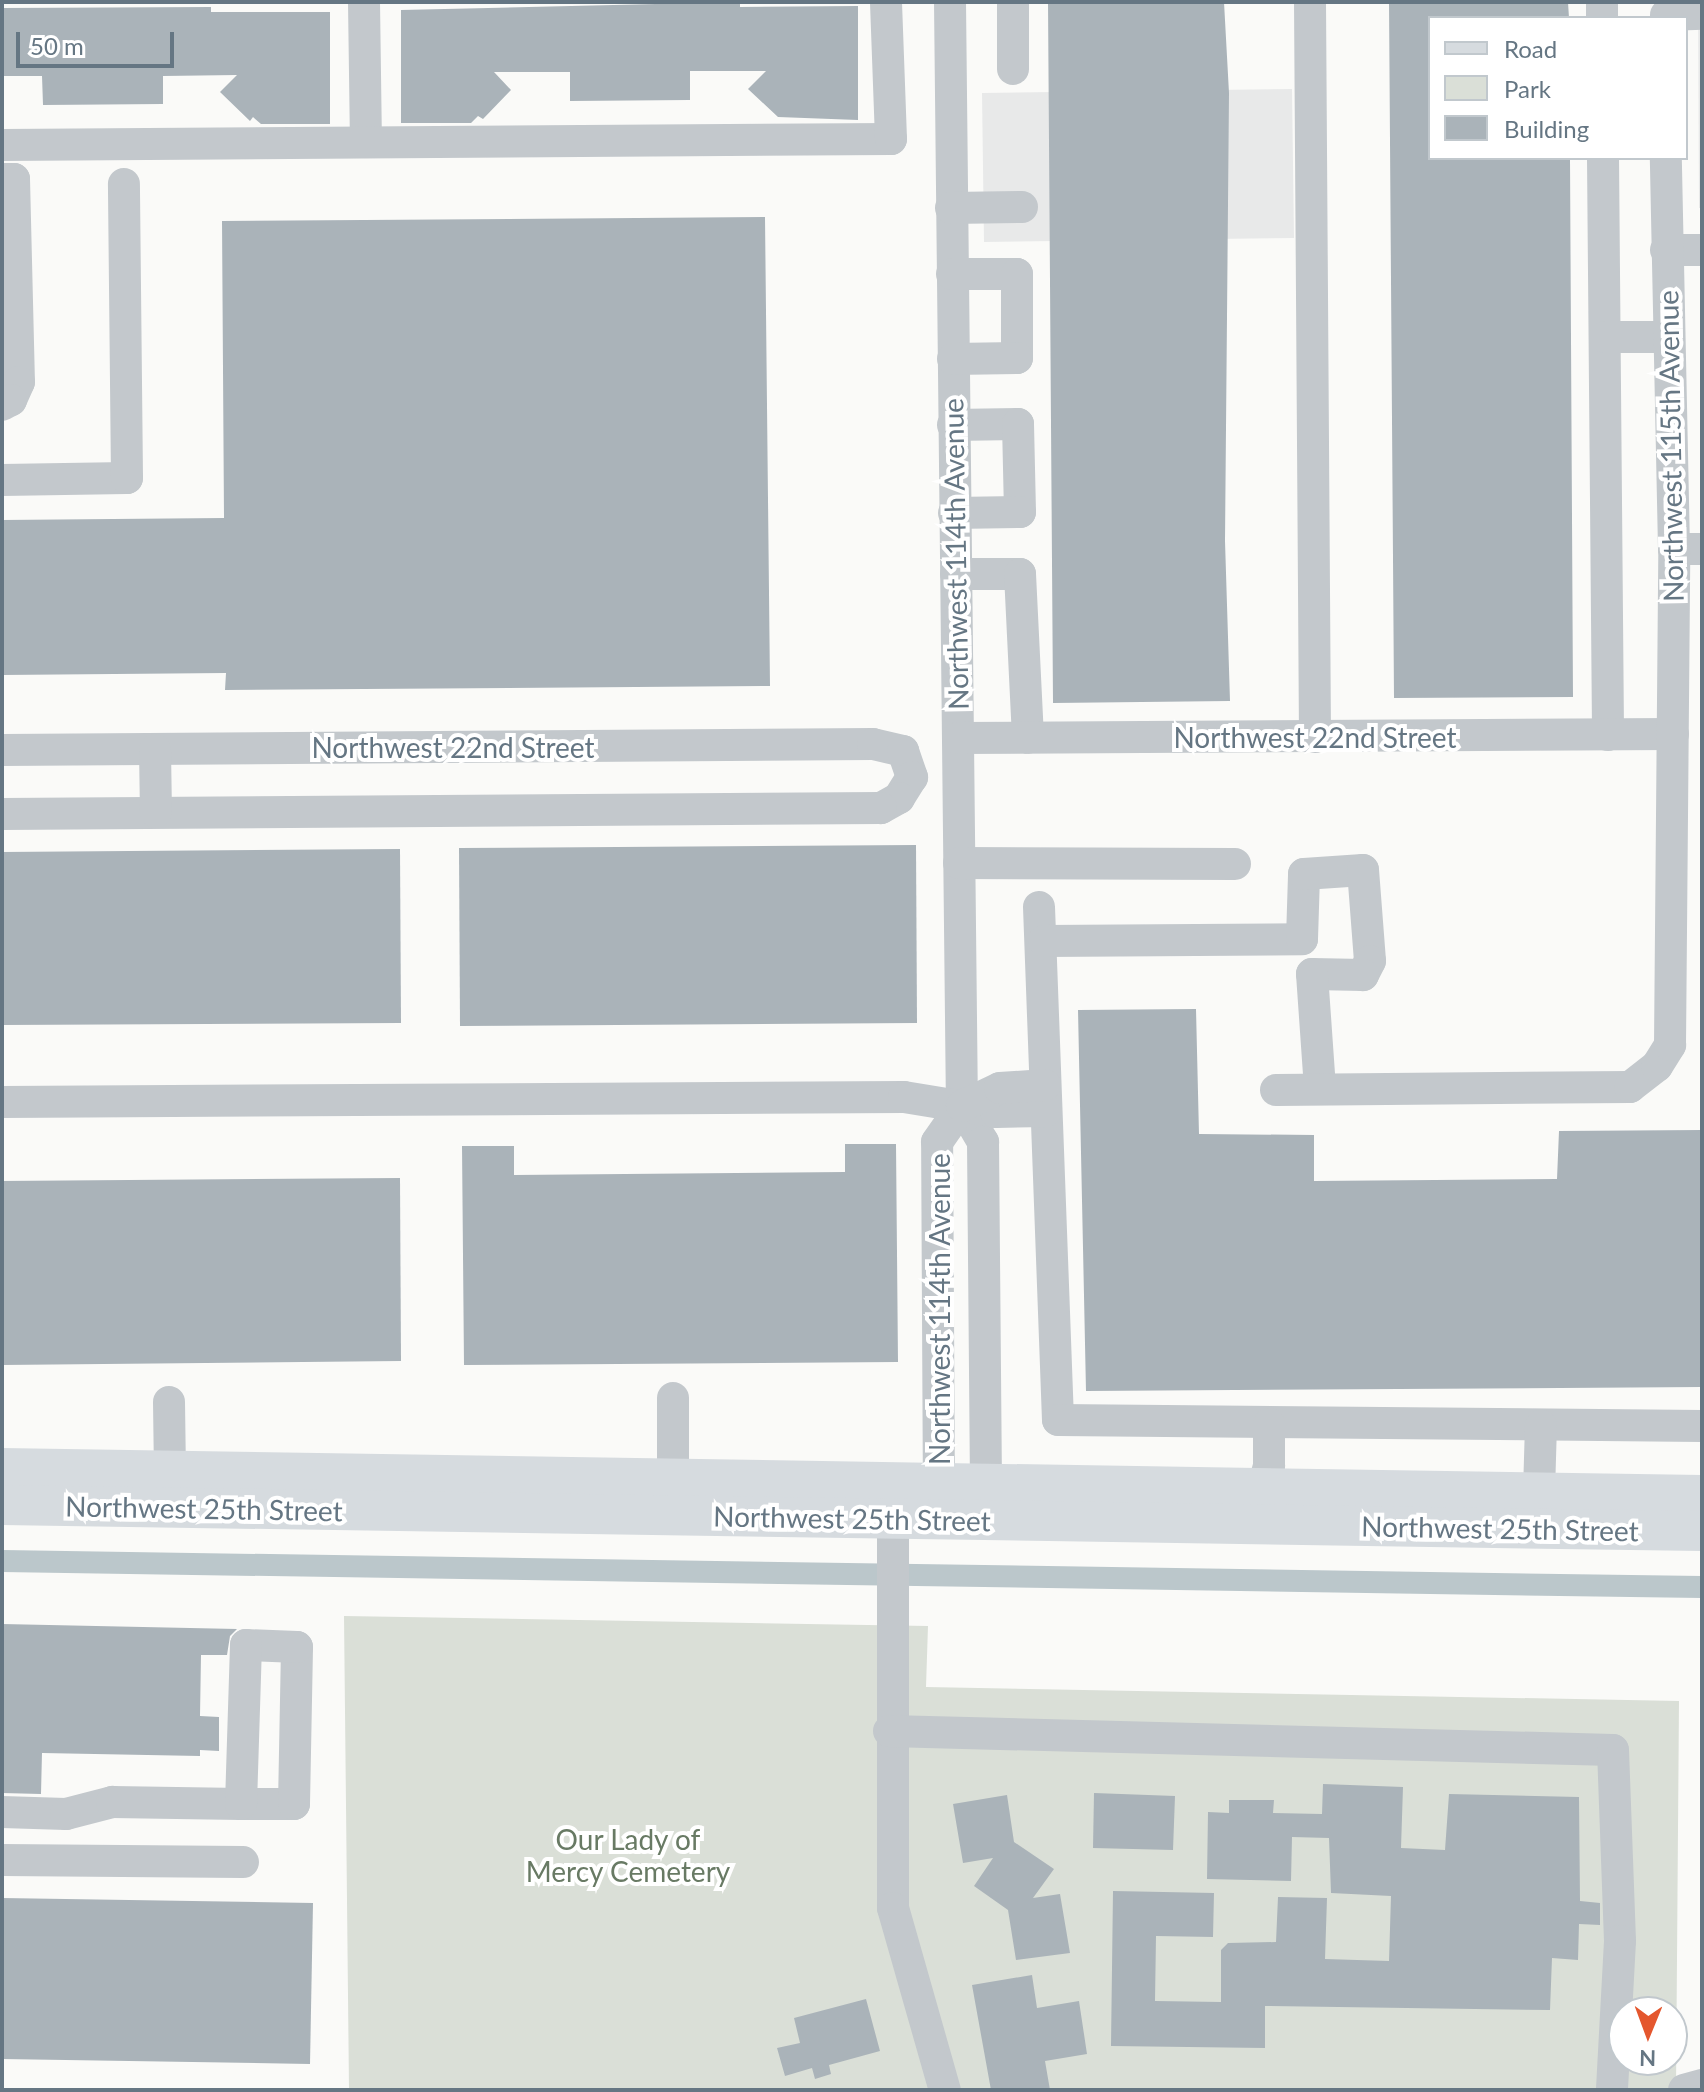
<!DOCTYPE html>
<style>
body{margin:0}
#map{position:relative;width:1704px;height:2092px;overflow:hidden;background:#fafaf8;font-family:Lato,sans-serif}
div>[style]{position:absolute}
.built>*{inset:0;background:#e8e9e9}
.green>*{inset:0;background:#dadfd7}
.canal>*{height:22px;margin:-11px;padding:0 11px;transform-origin:11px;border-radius:11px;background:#bbc7cb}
.building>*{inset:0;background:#aab3b9}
.minor>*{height:32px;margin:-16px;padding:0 16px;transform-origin:16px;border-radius:16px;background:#c3c8cc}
.major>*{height:40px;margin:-20px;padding:0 20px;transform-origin:20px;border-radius:20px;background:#d6dbdf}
span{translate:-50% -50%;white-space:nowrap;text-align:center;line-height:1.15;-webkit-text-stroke:8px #fff;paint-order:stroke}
.street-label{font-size:28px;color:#657683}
.park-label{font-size:28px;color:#687a64}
.frame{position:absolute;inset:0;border:4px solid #657683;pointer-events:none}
.legend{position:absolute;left:1428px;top:16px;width:260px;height:144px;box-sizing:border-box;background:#fff;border:2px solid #c1c8cd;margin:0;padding:10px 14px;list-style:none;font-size:24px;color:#657683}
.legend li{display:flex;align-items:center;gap:16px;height:40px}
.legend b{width:40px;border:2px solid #c1c8cd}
.north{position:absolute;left:1608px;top:1996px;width:80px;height:80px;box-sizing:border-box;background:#fff;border:2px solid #c1c8cd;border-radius:50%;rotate:181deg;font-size:22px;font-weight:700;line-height:32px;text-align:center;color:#657683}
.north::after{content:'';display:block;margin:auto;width:28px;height:36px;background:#e4572e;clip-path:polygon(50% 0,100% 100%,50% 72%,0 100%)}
.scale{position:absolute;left:16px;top:32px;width:158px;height:36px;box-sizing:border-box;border:4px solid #657683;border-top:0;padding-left:10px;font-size:24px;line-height:28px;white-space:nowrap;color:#657683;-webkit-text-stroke:6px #fff;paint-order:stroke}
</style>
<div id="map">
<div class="built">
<i style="clip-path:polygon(1698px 2px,1702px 2px,1702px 208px,1699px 208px)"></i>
<i style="clip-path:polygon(1292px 89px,1294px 238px,984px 242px,982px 93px)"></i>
</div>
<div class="green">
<i style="clip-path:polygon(evenodd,344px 1616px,928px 1626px,926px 1687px,1679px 1701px,1676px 2090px,349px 2090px,344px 1616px,1624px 2012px,1672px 2012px,1672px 2060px,1624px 2060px,1624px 2012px)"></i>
</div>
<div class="canal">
<i style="left:2px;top:1561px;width:1700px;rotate:0.88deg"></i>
</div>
<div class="building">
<i style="clip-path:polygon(740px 2px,740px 7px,858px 6px,858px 120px,778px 117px,748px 89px,766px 71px,690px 71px,690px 100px,570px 101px,570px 72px,494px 72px,511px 90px,483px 119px,478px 116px,471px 123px,401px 123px,401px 10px)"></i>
<i style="clip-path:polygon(1048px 2px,1224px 2px,1229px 93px,1225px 541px,1230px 701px,1053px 703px)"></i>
<i style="clip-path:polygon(1389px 2px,1568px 2px,1569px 18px,1430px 18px,1430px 158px,1570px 158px,1573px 697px,1394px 698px)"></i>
<i style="clip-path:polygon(211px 7px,211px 12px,330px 12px,330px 124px,261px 124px,253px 117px,250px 121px,220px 92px,237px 75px,163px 76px,163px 104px,43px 105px,42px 76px,2px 76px,2px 8px)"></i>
<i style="clip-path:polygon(765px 217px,770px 686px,225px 690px,226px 673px,2px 675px,2px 520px,224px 518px,222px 221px)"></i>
<i style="clip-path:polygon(916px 845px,917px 1023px,460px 1026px,459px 848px)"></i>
<i style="clip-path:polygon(400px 849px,401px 1023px,2px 1025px,2px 852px)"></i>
<i style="clip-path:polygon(1196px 1009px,1199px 1134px,1314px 1135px,1314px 1181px,1557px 1179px,1559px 1131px,1702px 1130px,1702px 1387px,1086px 1391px,1078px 1010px)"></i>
<i style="clip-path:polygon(845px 1144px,896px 1144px,898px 1362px,464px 1365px,462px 1146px,514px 1146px,514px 1175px,845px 1172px)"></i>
<i style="clip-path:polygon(400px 1178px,401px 1361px,2px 1365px,2px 1181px)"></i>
<i style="clip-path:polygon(2px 1624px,237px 1629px,230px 1636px,227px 1655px,201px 1655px,200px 1716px,219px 1717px,219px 1751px,200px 1750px,200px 1756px,42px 1753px,41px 1794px,2px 1793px)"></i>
<i style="clip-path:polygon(1323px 1784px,1403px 1787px,1401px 1848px,1445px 1850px,1449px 1794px,1579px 1797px,1580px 1901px,1600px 1903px,1600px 1925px,1579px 1924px,1578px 1960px,1552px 1958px,1550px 2010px,1265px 2006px,1265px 2048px,1111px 2046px,1113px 1891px,1214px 1893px,1213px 1937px,1156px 1936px,1155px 2001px,1221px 2002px,1221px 1950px,1228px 1943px,1276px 1942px,1278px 1897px,1327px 1898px,1325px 1959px,1389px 1961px,1391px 1896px,1331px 1893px,1329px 1838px,1292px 1837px,1291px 1881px,1207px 1879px,1208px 1812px,1229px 1813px,1229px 1800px,1274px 1800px,1273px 1813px,1322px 1814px)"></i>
<i style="clip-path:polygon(1094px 1793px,1175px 1796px,1173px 1850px,1093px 1848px)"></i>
<i style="clip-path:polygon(1007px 1795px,1014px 1842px,1054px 1869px,1033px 1898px,1060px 1894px,1070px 1953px,1016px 1960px,1008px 1910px,974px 1886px,993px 1858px,963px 1863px,953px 1804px)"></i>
<i style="clip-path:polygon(2px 1898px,313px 1903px,310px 2064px,2px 2059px)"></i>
<i style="clip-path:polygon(1032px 1975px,1037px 2008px,1079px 2001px,1087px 2054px,1045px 2061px,1050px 2090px,991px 2090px,972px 1985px)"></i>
<i style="clip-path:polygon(866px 1999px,880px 2051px,829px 2065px,831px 2074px,815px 2079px,812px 2068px,785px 2076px,777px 2048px,800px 2043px,794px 2018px)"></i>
</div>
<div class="minor">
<i style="left:364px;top:2px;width:140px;rotate:89.2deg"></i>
<i style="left:950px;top:2px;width:1104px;rotate:89.38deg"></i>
<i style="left:962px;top:1106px;width:42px;rotate:59.7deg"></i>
<i style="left:983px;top:1142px;width:363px;rotate:89.5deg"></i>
<i style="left:1310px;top:2px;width:735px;rotate:89.61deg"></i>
<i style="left:1602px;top:2px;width:16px;rotate:90deg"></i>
<i style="left:1666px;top:15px;width:36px;rotate:-2deg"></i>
<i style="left:1013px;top:69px;width:67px;rotate:-90deg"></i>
<i style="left:2px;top:145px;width:889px;rotate:-0.39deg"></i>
<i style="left:891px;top:139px;width:137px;rotate:-92.1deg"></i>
<i style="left:1603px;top:158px;width:577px;rotate:89.5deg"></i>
<i style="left:2px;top:179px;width:12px"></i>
<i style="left:14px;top:179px;width:203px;rotate:88.6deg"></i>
<i style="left:19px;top:382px;width:20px;rotate:114deg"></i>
<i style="left:11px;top:400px;width:10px;rotate:151deg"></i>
<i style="left:951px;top:208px;width:71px;rotate:-0.8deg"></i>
<i style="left:1666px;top:250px;width:36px"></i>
<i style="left:952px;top:274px;width:65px"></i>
<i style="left:1017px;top:274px;width:84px;rotate:90deg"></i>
<i style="left:1017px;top:358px;width:64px;rotate:179.1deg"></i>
<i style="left:1605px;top:337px;width:63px"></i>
<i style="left:953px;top:425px;width:65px;rotate:-0.9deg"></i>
<i style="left:1018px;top:424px;width:88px;rotate:88.7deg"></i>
<i style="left:1020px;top:512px;width:66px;rotate:179.1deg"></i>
<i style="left:2px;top:480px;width:125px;rotate:-0.9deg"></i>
<i style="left:127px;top:478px;width:294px;rotate:-90.6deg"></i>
<i style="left:1674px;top:549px;width:28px"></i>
<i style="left:956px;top:574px;width:64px"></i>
<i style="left:1020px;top:574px;width:164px;rotate:87.2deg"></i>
<i style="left:958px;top:738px;width:715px;rotate:-0.32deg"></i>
<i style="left:2px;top:750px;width:871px;rotate:-0.39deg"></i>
<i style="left:873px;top:744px;width:31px;rotate:13deg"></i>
<i style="left:903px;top:751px;width:28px;rotate:71deg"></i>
<i style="left:912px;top:777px;width:25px;rotate:122deg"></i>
<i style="left:899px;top:798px;width:21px;rotate:151deg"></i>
<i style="left:881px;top:808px;width:879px;rotate:179.61deg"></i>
<i style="left:155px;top:750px;width:62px;rotate:89.1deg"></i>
<i style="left:959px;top:863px;width:276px;rotate:0.2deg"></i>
<i style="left:1039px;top:907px;width:513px;rotate:87.88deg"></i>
<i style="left:1058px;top:1420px;width:644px;rotate:0.53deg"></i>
<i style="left:1044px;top:941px;width:258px;rotate:-0.4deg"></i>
<i style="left:1302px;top:939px;width:65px;rotate:-88.2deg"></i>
<i style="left:1304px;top:874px;width:59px;rotate:-3.9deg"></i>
<i style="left:1363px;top:870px;width:91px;rotate:85.6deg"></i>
<i style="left:1370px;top:961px;width:16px;rotate:117deg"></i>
<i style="left:1363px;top:975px;width:51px;rotate:-178.9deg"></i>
<i style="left:1312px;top:974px;width:115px;rotate:86deg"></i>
<i style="left:1276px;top:1090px;width:354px;rotate:-0.5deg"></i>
<i style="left:1630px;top:1087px;width:34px;rotate:-38deg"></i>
<i style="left:1657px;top:1066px;width:25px;rotate:-58deg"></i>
<i style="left:1670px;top:1045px;width:496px;rotate:-89.5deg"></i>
<i style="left:1674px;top:549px;width:391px;rotate:-91.2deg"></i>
<i style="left:2px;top:1102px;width:902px;rotate:-0.32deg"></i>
<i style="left:904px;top:1097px;width:93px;rotate:9.3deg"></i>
<i style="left:996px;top:1112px;width:50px;rotate:-1.1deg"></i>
<i style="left:169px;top:1402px;width:69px;rotate:89.2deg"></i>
<i style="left:1539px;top:1492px;width:66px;rotate:-88.3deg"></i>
<i style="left:893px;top:1497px;width:411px;rotate:90deg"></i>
<i style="left:893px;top:1908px;width:189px;rotate:74.1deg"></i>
<i style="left:673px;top:1503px;width:105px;rotate:-90deg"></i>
<i style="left:939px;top:1504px;width:362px;rotate:-90.3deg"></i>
<i style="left:937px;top:1142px;width:44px;rotate:-55.2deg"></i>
<i style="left:962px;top:1106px;width:42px;rotate:-25.3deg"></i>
<i style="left:1000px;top:1088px;width:45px;rotate:-3.8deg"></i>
<i style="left:1257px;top:1509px;width:45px;rotate:-74.4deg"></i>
<i style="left:1269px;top:1466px;width:42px;rotate:-90deg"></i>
<i style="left:889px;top:1731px;width:724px;rotate:1.5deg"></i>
<i style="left:1613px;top:1750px;width:191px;rotate:87.9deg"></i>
<i style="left:1620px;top:1941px;width:149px;rotate:93.1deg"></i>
<i style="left:2px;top:1812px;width:64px;rotate:1.8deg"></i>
<i style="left:66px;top:1814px;width:48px;rotate:-14.6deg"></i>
<i style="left:112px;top:1802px;width:129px;rotate:0.9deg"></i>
<i style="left:241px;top:1804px;width:53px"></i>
<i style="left:294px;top:1804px;width:157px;rotate:-88.9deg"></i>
<i style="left:297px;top:1647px;width:51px;rotate:-177.8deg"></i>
<i style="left:246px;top:1645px;width:159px;rotate:91.8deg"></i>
<i style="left:2px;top:1860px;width:241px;rotate:0.5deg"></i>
<i style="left:1684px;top:2090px;width:19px;rotate:-16deg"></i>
</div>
<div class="major">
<i style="left:2px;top:1468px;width:1700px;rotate:0.91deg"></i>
<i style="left:2px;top:1505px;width:1700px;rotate:0.88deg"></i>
</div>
<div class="street-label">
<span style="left:1670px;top:446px;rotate:-91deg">Northwest 115th Avenue</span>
<span style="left:955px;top:554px;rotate:-91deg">Northwest 114th Avenue</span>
<span style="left:1315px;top:737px">Northwest 22nd Street</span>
<span style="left:453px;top:747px">Northwest 22nd Street</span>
<span style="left:939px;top:1309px;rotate:-90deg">Northwest 114th Avenue</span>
<span style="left:204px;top:1508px;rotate:1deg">Northwest 25th Street</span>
<span style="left:852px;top:1518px;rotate:1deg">Northwest 25th Street</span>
<span style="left:1500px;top:1528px;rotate:1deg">Northwest 25th Street</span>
</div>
<div class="park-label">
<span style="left:628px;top:1855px">Our Lady of<br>Mercy Cemetery</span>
</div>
<div class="frame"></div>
<ul class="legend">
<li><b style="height:10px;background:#d6dbdf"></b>Road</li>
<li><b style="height:22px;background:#dadfd7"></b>Park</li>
<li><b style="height:22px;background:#aab3b9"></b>Building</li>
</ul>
<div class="north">N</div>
<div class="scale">50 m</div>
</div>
